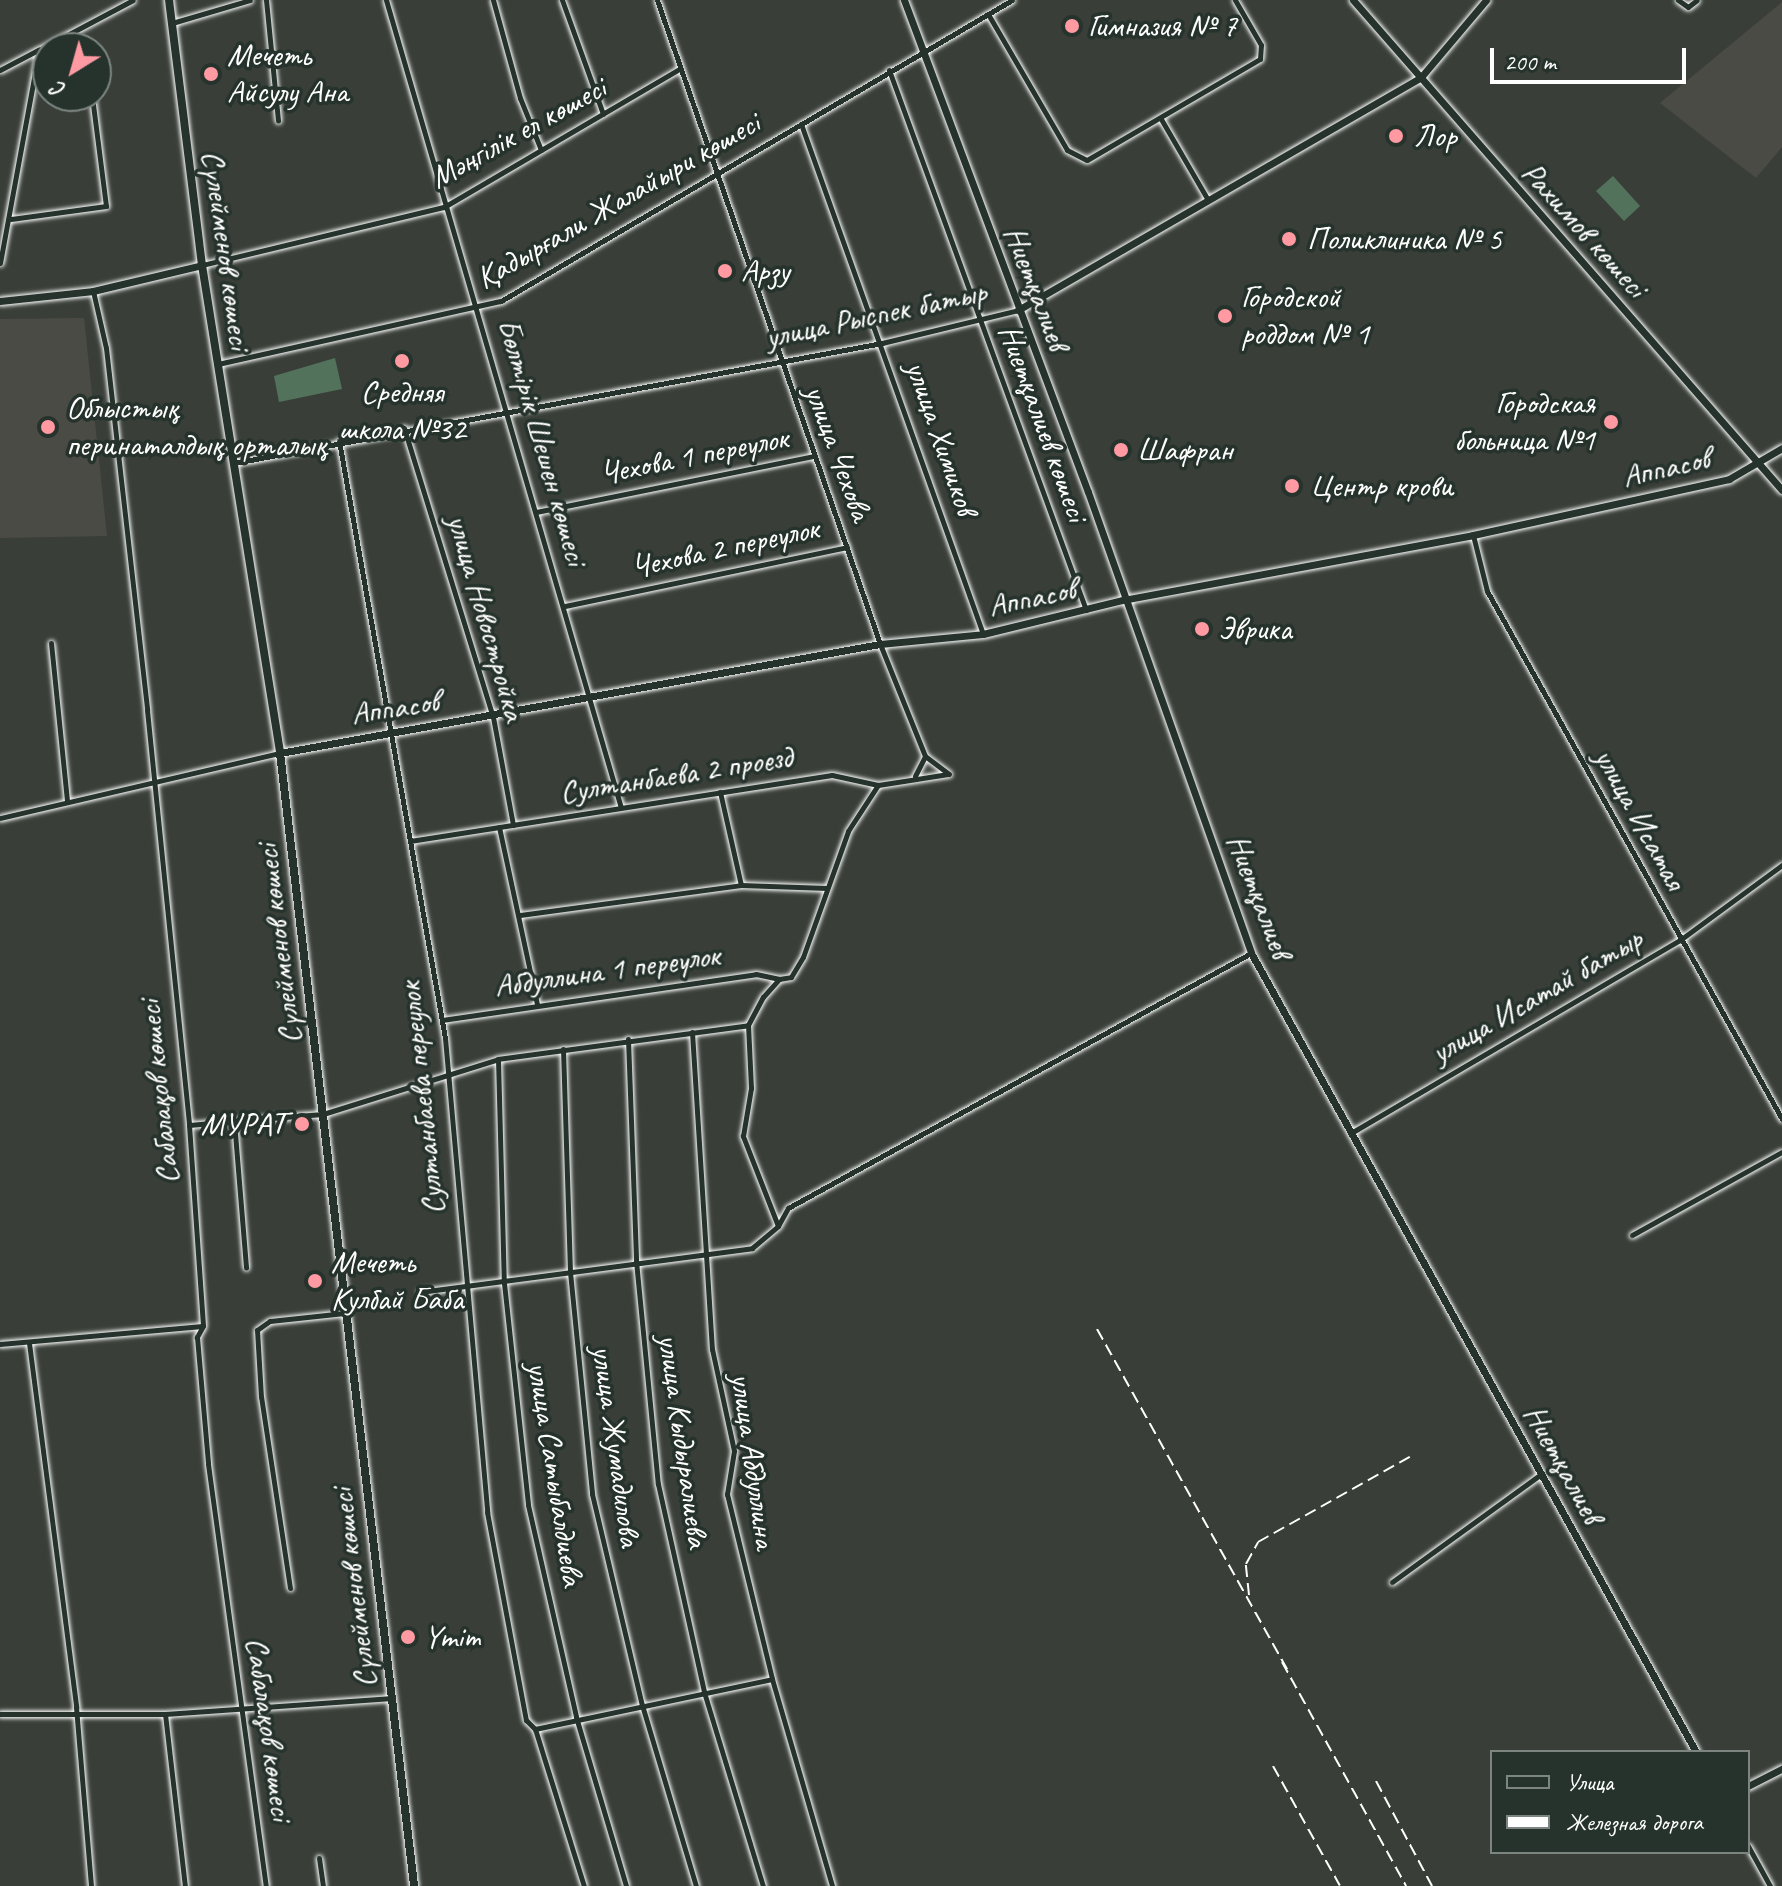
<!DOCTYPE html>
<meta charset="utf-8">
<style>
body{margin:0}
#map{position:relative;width:1782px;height:1886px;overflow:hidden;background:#393f38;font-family:Caveat,sans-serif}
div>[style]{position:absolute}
.built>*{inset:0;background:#4a4b44}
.green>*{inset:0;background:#52725c}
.roads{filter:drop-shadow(0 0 2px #fff) drop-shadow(0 0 2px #fff)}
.minor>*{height:5px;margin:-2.5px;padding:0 2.5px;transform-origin:2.5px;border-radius:2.5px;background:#26332d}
.tertiary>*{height:7px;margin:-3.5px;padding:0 3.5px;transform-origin:3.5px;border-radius:3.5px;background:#26332d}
.secondary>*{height:8px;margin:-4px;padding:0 4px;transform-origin:4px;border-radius:4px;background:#26332d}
.rail>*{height:2px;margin-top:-1px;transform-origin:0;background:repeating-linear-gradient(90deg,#fff 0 12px,transparent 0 18px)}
.dots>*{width:22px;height:22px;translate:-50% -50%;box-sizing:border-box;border:4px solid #26332d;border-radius:50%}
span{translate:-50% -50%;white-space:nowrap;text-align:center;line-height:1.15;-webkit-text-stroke:7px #26332d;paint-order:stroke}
.poi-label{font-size:32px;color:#fff}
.left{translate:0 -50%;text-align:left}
.right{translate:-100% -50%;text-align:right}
.street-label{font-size:32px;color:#fff}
.legend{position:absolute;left:1490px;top:1750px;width:260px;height:104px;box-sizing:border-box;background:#26332d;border:2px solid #7d8581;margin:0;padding:10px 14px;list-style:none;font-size:24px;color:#fff}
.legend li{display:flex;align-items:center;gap:16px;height:40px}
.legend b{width:40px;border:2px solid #7d8581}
.north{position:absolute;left:32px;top:32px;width:80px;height:80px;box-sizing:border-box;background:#26332d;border:2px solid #7d8581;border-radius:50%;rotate:217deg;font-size:22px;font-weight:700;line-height:32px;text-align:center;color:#fff}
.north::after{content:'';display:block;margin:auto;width:28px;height:36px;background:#ff9aa2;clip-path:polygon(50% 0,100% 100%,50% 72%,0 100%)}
.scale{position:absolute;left:1490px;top:48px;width:196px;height:36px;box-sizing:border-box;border:4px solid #fff;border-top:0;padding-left:10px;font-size:24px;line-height:28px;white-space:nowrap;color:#fff;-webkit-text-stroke:6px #26332d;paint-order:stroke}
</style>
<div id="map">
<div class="built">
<i style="clip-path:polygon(1782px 2px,1782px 147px,1756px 178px,1660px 103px)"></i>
<i style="clip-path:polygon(84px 318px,107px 536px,0 538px,0 319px)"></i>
</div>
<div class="green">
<i style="clip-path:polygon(1613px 176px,1640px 206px,1624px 221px,1596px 191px)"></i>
<i style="clip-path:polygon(335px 358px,342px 389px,279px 402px,274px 376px)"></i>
</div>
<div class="roads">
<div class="minor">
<i style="left:266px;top:0;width:121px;rotate:84.3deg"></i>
<i style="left:386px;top:0;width:841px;rotate:73.78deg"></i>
<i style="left:493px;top:0;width:102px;rotate:74.6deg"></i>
<i style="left:520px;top:98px;width:56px;rotate:68deg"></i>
<i style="left:562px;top:0;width:121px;rotate:70.2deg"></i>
<i style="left:657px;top:0;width:682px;rotate:70.9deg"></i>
<i style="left:880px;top:644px;width:121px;rotate:68.1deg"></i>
<i style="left:925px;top:756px;width:30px;rotate:37deg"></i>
<i style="left:1678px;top:0;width:12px;rotate:35deg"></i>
<i style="left:1688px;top:7px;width:11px;rotate:-38deg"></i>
<i style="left:988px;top:14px;width:157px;rotate:59.8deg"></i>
<i style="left:1067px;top:150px;width:22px;rotate:27deg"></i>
<i style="left:1087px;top:160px;width:200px;rotate:-30.3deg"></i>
<i style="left:1260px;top:59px;width:14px;rotate:-86deg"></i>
<i style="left:1261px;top:45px;width:52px;rotate:-120deg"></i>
<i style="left:172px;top:23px;width:81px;rotate:-16.4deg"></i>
<i style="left:72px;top:33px;width:17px;rotate:65deg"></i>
<i style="left:0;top:70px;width:43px;rotate:-27.8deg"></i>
<i style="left:889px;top:70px;width:575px;rotate:69.96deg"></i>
<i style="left:1161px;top:119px;width:94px;rotate:59.9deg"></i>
<i style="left:801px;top:124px;width:542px;rotate:70.36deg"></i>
<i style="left:11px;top:219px;width:96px;rotate:-7.8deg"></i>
<i style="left:106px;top:206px;width:111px;rotate:-97.3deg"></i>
<i style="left:0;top:263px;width:217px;rotate:-79.6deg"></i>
<i style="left:39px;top:50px;width:106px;rotate:-28deg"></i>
<i style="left:202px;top:265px;width:249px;rotate:-13.5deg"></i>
<i style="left:444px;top:207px;width:273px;rotate:-30.4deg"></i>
<i style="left:93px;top:291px;width:58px;rotate:77.2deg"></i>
<i style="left:106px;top:348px;width:364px;rotate:83.5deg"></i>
<i style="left:147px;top:710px;width:417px;rotate:84.2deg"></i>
<i style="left:189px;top:1125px;width:201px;rotate:86deg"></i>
<i style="left:203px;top:1326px;width:13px;rotate:119deg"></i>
<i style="left:197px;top:1337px;width:127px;rotate:85deg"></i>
<i style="left:208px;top:1464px;width:426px;rotate:82.2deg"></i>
<i style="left:218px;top:364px;width:290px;rotate:-12.6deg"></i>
<i style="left:501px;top:301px;width:593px;rotate:-30.5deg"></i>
<i style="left:404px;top:428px;width:302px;rotate:72.9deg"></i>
<i style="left:493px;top:717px;width:110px;rotate:79.5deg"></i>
<i style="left:339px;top:441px;width:606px;rotate:79.93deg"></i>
<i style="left:445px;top:1038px;width:476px;rotate:84.9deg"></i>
<i style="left:487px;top:1512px;width:212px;rotate:79.4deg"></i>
<i style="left:526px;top:1720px;width:13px;rotate:45deg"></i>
<i style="left:535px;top:1729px;width:164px;rotate:72.7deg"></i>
<i style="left:234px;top:463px;width:659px;rotate:-10.49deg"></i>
<i style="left:882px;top:343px;width:140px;rotate:-13.6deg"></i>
<i style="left:536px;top:512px;width:284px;rotate:-11.4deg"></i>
<i style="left:1473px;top:535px;width:58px;rotate:76deg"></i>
<i style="left:1487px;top:591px;width:605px;rotate:60.81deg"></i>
<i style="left:565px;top:606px;width:288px;rotate:-11.8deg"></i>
<i style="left:51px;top:643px;width:159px;rotate:84.2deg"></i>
<i style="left:915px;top:776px;width:22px;rotate:-63deg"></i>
<i style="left:720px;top:792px;width:95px;rotate:77.3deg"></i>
<i style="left:0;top:818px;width:287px;rotate:-13.1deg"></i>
<i style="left:499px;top:827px;width:181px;rotate:77.9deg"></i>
<i style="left:410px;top:841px;width:427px;rotate:-8.9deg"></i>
<i style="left:832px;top:775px;width:47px;rotate:12.3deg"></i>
<i style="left:878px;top:785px;width:71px;rotate:-8.9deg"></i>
<i style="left:520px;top:915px;width:223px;rotate:-7.7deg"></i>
<i style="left:741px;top:885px;width:86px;rotate:2deg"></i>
<i style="left:442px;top:1020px;width:317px;rotate:-8.3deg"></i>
<i style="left:756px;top:974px;width:24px;rotate:12deg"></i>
<i style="left:692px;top:1032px;width:318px;rotate:86.4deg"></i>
<i style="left:712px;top:1349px;width:104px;rotate:77.8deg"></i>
<i style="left:734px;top:1451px;width:44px;rotate:99.2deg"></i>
<i style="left:727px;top:1494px;width:190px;rotate:76.3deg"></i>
<i style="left:772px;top:1679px;width:216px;rotate:73.8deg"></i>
<i style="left:628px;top:1039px;width:222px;rotate:87.9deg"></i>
<i style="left:636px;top:1261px;width:224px;rotate:84.4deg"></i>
<i style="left:658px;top:1484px;width:213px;rotate:77.5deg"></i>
<i style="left:704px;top:1692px;width:203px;rotate:73.1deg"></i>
<i style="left:563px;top:1049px;width:223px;rotate:88.2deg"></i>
<i style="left:570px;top:1272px;width:223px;rotate:84.3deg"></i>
<i style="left:592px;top:1494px;width:217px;rotate:76.7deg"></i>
<i style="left:642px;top:1705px;width:189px;rotate:73.4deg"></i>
<i style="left:498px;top:1059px;width:224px;rotate:88.5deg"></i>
<i style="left:504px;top:1283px;width:223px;rotate:83.8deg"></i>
<i style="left:528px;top:1505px;width:217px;rotate:77.2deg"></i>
<i style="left:576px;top:1717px;width:176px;rotate:73.5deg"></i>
<i style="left:234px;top:1121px;width:89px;rotate:-4.5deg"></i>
<i style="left:323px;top:1114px;width:183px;rotate:-17.4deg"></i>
<i style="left:498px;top:1059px;width:252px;rotate:-7.7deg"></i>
<i style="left:189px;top:1125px;width:45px;rotate:-5.1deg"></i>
<i style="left:234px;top:1121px;width:147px;rotate:85.3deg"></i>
<i style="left:1351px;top:1133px;width:381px;rotate:-30.4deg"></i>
<i style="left:1680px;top:940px;width:127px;rotate:-36.3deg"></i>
<i style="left:778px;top:1226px;width:97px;rotate:-111.3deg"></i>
<i style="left:743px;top:1136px;width:49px;rotate:-80.5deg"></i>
<i style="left:751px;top:1088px;width:63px;rotate:-92.7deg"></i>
<i style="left:748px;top:1025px;width:32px;rotate:-62deg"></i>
<i style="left:763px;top:997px;width:24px;rotate:-48deg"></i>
<i style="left:779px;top:979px;width:12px;rotate:-9deg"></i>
<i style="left:791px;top:977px;width:23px;rotate:-59deg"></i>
<i style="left:803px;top:957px;width:134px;rotate:-70.3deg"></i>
<i style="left:848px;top:831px;width:55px;rotate:-56.9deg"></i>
<i style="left:1632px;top:1235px;width:171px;rotate:-29deg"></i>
<i style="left:420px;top:1292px;width:335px;rotate:-7.5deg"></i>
<i style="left:752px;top:1248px;width:34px;rotate:-40deg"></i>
<i style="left:778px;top:1226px;width:21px;rotate:-61deg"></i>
<i style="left:788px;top:1208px;width:529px;rotate:-28.84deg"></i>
<i style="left:29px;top:1343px;width:367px;rotate:82.6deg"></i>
<i style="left:76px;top:1707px;width:180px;rotate:85.2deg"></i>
<i style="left:0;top:1344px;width:203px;rotate:-5.1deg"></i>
<i style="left:1392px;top:1582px;width:184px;rotate:-35.9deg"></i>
<i style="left:290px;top:1588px;width:193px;rotate:-98.6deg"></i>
<i style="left:261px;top:1397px;width:67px;rotate:-93.4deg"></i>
<i style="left:257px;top:1330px;width:16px;rotate:-35deg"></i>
<i style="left:270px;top:1321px;width:75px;rotate:-6.1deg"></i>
<i style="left:0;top:1714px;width:165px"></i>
<i style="left:165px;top:1714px;width:228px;rotate:-4deg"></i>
<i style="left:165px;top:1714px;width:173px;rotate:83.4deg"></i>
<i style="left:535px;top:1729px;width:242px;rotate:-11.9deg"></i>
<i style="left:1748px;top:1846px;width:46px;rotate:61.2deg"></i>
<i style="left:319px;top:1858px;width:28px;rotate:82deg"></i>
</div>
<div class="tertiary">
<i style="left:904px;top:0;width:525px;rotate:69.5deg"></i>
<i style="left:1088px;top:492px;width:489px;rotate:70.5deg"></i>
<i style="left:1251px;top:953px;width:915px;rotate:60.88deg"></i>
<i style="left:1353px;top:0;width:651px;rotate:48.8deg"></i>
<i style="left:0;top:301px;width:94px;rotate:-6.1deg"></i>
<i style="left:93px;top:291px;width:112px;rotate:-13.4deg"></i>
<i style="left:1018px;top:310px;width:466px;rotate:-30deg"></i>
<i style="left:1421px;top:77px;width:101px;rotate:-49.8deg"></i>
<i style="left:280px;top:753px;width:610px;rotate:-10.3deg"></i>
<i style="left:880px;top:644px;width:103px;rotate:-5.5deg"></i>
<i style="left:983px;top:634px;width:144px;rotate:-13.7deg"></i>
<i style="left:1123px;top:600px;width:356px;rotate:-10.5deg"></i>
<i style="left:1473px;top:535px;width:262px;rotate:-12.3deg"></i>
<i style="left:1729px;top:479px;width:61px;rotate:-30.3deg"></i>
<i style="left:1748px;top:1786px;width:38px;rotate:-27deg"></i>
</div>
<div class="secondary">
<i style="left:169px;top:0;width:267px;rotate:82.9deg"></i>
<i style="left:202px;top:265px;width:494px;rotate:80.9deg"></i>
<i style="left:280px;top:753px;width:1141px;rotate:83.25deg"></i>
</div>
</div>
<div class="rail">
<i style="left:1097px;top:1329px;width:392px;rotate:60.8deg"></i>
<i style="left:1249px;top:1595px;width:31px;rotate:-96deg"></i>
<i style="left:1246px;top:1564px;width:25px;rotate:-61deg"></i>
<i style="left:1258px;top:1542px;width:178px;rotate:-29.3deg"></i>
<i style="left:1282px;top:1662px;width:256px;rotate:61deg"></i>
<i style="left:1273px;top:1766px;width:137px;rotate:60.8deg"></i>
<i style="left:1376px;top:1781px;width:119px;rotate:61.9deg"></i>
</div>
<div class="dots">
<i style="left:1072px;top:26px;background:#ff9aa2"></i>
<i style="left:211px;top:74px;background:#ff9aa2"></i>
<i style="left:1396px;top:136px;background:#ff9aa2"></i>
<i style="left:1289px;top:239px;background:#ff9aa2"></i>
<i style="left:725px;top:271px;background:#ff9aa2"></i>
<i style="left:1225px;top:316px;background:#ff9aa2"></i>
<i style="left:402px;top:361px;background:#ff9aa2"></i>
<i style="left:1611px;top:422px;background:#ff9aa2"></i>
<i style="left:48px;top:427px;background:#ff9aa2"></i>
<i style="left:1121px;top:450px;background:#ff9aa2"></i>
<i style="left:1292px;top:486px;background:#ff9aa2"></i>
<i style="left:1202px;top:629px;background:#ff9aa2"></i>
<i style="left:302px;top:1124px;background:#ff9aa2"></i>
<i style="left:315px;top:1281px;background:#ff9aa2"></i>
<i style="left:408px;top:1637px;background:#ff9aa2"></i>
</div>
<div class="poi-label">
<span class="left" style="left:1088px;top:26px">Гимназия № 7</span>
<span class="left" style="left:227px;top:74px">Мечеть<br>Айсулу Ана</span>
<span class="left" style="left:1414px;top:136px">Лор</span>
<span class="left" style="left:1307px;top:239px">Поликлиника № 5</span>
<span class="left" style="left:741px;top:271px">Арзу</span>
<span class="left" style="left:1241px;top:316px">Городской<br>роддом № 1</span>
<span style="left:402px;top:411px">Средняя<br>школа №32</span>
<span class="right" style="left:1595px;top:422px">Городская<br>больница №1</span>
<span class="left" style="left:66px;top:427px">Облыстық<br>перинаталдық орталық</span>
<span class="left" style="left:1137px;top:450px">Шафран</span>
<span class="left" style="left:1310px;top:486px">Центр крови</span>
<span class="left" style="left:1218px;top:629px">Эврика</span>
<span class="right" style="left:286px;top:1124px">МУРАТ</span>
<span class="left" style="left:331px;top:1281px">Мечеть<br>Кулбай Баба</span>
<span class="left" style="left:424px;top:1637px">Ymiт</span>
</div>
<div class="street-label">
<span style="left:518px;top:133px;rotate:-29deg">Мәңгілік ел көшесі</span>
<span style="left:618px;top:201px;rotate:-30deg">Қадырғали Жалайыри көшесі</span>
<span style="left:1584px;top:230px;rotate:48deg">Рахимов көшесі</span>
<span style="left:226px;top:250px;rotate:82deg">Сүлейменов көшесі</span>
<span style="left:1036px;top:288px;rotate:69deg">Ниетқалиев</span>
<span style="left:876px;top:315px;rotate:-12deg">улица Рыспек батыр</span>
<span style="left:1043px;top:423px;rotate:70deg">Ниетқалиев көшесі</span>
<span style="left:941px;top:438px;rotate:71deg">улица Химиков</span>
<span style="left:542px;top:442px;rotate:74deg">Бөлтірік Шешен көшесі</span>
<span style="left:838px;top:453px;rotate:70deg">улица Чехова</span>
<span style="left:694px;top:456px;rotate:-11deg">Чехова 1 переулок</span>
<span style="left:1666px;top:468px;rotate:-13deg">Аппасов</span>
<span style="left:725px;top:548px;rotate:-12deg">Чехова 2 переулок</span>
<span style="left:1032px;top:598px;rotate:-12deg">Аппасов</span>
<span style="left:486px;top:618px;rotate:74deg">улица Новостройка</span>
<span style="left:395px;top:708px;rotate:-9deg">Аппасов</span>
<span style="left:676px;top:775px;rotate:-9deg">Султанбаева 2 проезд</span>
<span style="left:1640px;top:819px;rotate:61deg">улица Исатая</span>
<span style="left:1259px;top:896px;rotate:69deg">Ниетқалиев</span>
<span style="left:279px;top:944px;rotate:-97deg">Сүлейменов көшесі</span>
<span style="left:607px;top:971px;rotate:-8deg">Абдуллина 1 переулок</span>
<span style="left:1537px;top:996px;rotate:-30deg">улица Исатай батыр</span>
<span style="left:159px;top:1092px;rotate:-96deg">Сабалақов көшесі</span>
<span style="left:422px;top:1098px;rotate:-96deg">Султанбаева переулок</span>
<span style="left:683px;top:1441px;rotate:82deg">улица Кыдыралиева</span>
<span style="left:616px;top:1446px;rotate:82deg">улица Жумадилова</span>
<span style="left:753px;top:1461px;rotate:82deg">улица Абдуллина</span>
<span style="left:1563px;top:1464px;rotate:61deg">Ниетқалиев</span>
<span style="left:555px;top:1474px;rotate:81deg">улица Сатыбалдиева</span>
<span style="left:354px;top:1588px;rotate:-97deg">Сүлейменов көшесі</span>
<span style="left:269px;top:1729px;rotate:82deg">Сабалақов көшесі</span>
</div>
<ul class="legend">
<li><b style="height:10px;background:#26332d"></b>Улица</li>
<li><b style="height:10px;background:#fff"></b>Железная дорога</li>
</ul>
<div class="north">С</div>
<div class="scale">200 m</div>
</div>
